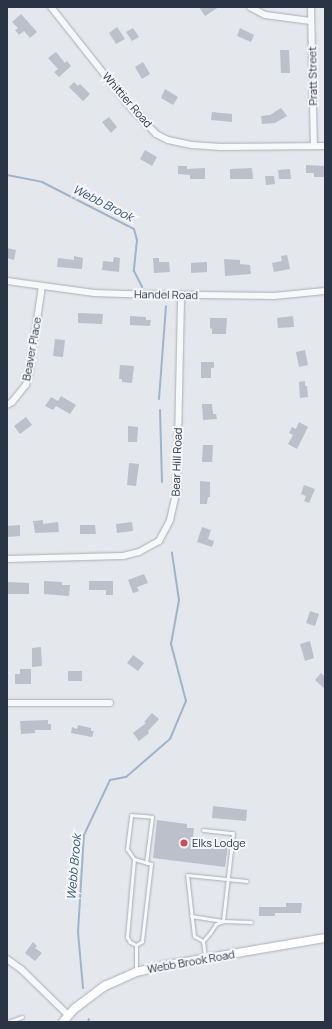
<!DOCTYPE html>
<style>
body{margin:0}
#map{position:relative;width:332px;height:1029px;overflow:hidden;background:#e4e7ec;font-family:Manrope,sans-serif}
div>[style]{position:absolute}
.stream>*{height:2px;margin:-1px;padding:0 1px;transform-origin:1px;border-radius:1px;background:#9fb4cc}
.building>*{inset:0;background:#bbc0ca}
.roads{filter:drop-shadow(0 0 1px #a9aeb7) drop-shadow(0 0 1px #a9aeb7)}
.lane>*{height:3px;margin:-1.5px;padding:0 1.5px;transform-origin:1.5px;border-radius:1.5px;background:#f7f8fa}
.street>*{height:6px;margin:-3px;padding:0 3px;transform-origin:3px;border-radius:3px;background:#f7f8fa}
.secondary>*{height:8px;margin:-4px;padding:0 4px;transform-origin:4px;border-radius:4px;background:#fff}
.dots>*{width:11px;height:11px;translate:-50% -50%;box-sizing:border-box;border:2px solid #f4f6f9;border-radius:50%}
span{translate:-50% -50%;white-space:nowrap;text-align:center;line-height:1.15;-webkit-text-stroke:4px #f4f6f9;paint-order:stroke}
.street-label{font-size:11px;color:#2b3445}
.poi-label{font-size:11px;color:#2b3445}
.left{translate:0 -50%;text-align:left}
.water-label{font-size:12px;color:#34527a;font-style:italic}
.frame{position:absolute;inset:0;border:8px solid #2b3445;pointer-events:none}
</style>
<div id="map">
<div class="stream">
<i style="left:7px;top:175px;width:36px;rotate:11deg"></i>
<i style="left:42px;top:182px;width:103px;rotate:27.1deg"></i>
<i style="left:134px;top:229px;width:11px;rotate:75deg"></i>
<i style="left:137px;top:240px;width:31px;rotate:96deg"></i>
<i style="left:134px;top:271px;width:18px;rotate:63deg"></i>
<i style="left:159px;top:399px;width:93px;rotate:-85.7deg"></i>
<i style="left:160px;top:410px;width:72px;rotate:88.4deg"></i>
<i style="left:83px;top:988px;width:56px;rotate:-95.1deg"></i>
<i style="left:78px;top:932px;width:97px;rotate:-86.5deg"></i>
<i style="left:84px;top:835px;width:61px;rotate:-64.7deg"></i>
<i style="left:110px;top:780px;width:16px;rotate:-11deg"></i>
<i style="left:126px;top:777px;width:58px;rotate:-40.8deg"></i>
<i style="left:170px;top:739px;width:41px;rotate:-67.2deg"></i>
<i style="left:186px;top:701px;width:59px;rotate:-104.7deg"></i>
<i style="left:171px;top:644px;width:45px;rotate:-79.7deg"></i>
<i style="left:179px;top:600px;width:48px;rotate:-98.5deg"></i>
<i style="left:88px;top:1022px;width:3px;rotate:-72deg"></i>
</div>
<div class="building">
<i style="clip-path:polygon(199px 7px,219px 7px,205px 16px)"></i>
<i style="clip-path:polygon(21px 14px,37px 32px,30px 38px,24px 31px,19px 35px,15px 30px,18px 28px,12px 22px)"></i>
<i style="clip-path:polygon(117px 27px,125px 39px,116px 44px,109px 33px)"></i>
<i style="clip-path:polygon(133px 28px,139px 37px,132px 41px,126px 32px)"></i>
<i style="clip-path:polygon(240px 28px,254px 35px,251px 42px,237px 36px)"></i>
<i style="clip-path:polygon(280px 50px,289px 50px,290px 73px,281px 73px)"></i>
<i style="clip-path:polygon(56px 52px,65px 63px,67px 61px,71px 66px,59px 77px,54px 72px,58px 69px,48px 58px)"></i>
<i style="clip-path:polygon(143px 62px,150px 74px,142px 79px,135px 67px)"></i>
<i style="clip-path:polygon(74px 82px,78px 86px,80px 84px,90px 94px,83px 101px,69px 87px)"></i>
<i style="clip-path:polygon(165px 89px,178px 97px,173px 105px,161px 98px)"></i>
<i style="clip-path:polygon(281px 108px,287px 116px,275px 123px,262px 124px,261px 116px,270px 115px)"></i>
<i style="clip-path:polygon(212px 112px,232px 114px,232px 122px,211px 120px)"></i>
<i style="clip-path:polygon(109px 117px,117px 127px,111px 133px,102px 122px)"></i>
<i style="clip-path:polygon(145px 150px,157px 157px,152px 166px,140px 159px)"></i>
<i style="clip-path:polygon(306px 165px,325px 166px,325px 177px,314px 177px,314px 173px,306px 173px)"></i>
<i style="clip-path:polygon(178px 166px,187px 166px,187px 169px,205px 168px,205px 179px,190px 179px,190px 175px,178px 174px)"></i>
<i style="clip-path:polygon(252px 168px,253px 179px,230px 179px,230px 169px)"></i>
<i style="clip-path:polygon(290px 169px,291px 179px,279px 179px,278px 170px)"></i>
<i style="clip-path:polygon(265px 176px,274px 176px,275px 184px,266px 185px)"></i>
<i style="clip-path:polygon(7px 248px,16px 250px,14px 260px,7px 258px)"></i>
<i style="clip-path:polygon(287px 255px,290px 269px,274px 272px,272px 263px,282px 261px,281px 256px)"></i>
<i style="clip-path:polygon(74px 256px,83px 258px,82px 269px,57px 267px,58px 258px,74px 260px)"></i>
<i style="clip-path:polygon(114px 257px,120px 258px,119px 272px,102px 270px,103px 261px,113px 262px)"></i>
<i style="clip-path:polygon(153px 258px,159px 258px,159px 262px,169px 262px,170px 272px,154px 273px)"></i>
<i style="clip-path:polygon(224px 259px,240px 260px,240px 264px,250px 265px,251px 274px,225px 276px)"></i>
<i style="clip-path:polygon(207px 262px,207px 272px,191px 273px,191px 263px)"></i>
<i style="clip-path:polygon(78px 313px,103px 314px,102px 324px,78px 323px)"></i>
<i style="clip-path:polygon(130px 316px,146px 317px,146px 320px,151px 320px,150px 326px,130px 325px)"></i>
<i style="clip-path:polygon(293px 316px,294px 327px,278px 328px,277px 318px)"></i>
<i style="clip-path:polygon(210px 318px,227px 318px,226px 334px,212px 334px,212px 329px,210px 328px)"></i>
<i style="clip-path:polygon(55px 339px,65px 340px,63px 357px,53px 356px)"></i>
<i style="clip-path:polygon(305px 350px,308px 365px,299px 367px,296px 352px)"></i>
<i style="clip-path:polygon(201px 362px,214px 362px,214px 368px,211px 368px,211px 378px,201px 378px)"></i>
<i style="clip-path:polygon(120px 365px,134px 366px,132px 383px,122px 382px,122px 379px,119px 379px)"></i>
<i style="clip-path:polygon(305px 381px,305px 386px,307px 386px,308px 397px,300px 398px,299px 382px)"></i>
<i style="clip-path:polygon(61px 396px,76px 405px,70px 414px,56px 406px,53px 410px,45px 406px,51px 397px,58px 401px)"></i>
<i style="clip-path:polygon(202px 404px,212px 404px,213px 414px,216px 414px,217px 419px,203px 420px)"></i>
<i style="clip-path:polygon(26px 417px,32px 425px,20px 434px,14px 426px)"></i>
<i style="clip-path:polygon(299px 422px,308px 427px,297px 449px,288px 444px,293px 435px,289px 433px,292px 427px,296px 429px)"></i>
<i style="clip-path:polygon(128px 426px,138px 427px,137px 442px,128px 442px)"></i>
<i style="clip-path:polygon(203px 445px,213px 445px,212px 462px,202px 462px)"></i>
<i style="clip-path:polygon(129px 463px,139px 464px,136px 486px,127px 485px)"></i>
<i style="clip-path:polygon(200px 481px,210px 482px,210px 497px,208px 497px,207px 504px,200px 504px)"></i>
<i style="clip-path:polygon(304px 485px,315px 489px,309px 503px,304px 501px,306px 496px,301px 494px)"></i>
<i style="clip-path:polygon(43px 520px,43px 524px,58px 522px,59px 532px,35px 533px,33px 521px)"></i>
<i style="clip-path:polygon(132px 522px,133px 531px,117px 533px,116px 524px)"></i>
<i style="clip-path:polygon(20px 525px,20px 536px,7px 537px,7px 526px)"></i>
<i style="clip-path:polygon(80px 525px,95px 525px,96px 534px,80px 534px)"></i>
<i style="clip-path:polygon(202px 527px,211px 530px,208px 539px,214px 541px,212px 547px,197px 542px)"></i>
<i style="clip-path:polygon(144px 574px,148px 583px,137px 587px,139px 591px,133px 593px,128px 580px)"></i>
<i style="clip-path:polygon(44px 581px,62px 582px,62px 585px,70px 585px,69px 596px,44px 594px)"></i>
<i style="clip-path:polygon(89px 581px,113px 581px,113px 595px,106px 595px,106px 590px,89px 590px)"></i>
<i style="clip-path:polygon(7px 582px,29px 583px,29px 594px,7px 594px)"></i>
<i style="clip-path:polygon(310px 611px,319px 614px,315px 626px,306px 623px)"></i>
<i style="clip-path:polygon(310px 641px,314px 658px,305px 661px,300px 644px)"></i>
<i style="clip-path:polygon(41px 647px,42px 666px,32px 667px,32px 648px)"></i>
<i style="clip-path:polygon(133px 655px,144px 663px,138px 671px,127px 663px)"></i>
<i style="clip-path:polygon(20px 669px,31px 669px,31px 684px,15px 684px,15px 674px,20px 674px)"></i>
<i style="clip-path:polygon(68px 671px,82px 671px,82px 681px,68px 681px)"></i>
<i style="clip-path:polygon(321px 673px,325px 677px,325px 689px,315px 680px)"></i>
<i style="clip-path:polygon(152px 713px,159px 719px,148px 731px,149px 733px,139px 741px,133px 733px,146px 723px,144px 722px)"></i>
<i style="clip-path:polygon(48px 720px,48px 724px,51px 724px,51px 730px,35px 730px,35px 733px,21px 734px,20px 721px)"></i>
<i style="clip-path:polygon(78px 725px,91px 728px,91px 731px,94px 731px,92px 737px,71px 733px,72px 727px,77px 729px)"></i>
<i style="clip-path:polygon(213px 806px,247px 810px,246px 821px,212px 818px)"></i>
<i style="clip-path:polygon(157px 820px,187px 824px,187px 828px,194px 828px,193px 837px,199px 838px,199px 842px,228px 844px,225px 867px,153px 858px)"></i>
<i style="clip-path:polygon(286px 903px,302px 903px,301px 913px,275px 913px,275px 916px,259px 916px,259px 907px,286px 907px)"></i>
<i style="clip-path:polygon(33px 942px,37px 946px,35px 948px,42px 953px,35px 961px,25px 953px)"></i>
</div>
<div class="roads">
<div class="lane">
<i style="left:203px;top:830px;width:30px;rotate:6deg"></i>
<i style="left:233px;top:833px;width:89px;rotate:96.5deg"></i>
<i style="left:223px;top:921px;width:8px;rotate:157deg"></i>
<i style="left:216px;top:924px;width:11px;rotate:124deg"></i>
<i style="left:210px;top:933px;width:11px;rotate:131deg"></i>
<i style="left:203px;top:941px;width:16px;rotate:83deg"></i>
<i style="left:134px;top:859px;width:18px;rotate:16deg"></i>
<i style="left:151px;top:864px;width:78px;rotate:96.7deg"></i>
<i style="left:142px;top:941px;width:7px;rotate:146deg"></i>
<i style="left:136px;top:945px;width:7px;rotate:-153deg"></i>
<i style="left:130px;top:942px;width:6px;rotate:-121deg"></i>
<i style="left:127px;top:937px;width:78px;rotate:-84.9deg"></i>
<i style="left:134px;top:859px;width:12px;rotate:-125deg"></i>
<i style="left:127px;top:849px;width:34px;rotate:-83deg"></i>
<i style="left:131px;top:815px;width:21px;rotate:5deg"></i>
<i style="left:152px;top:817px;width:46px;rotate:97.4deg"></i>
<i style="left:191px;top:916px;width:32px;rotate:9deg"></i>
<i style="left:223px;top:921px;width:28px;rotate:2deg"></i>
<i style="left:203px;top:941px;width:10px;rotate:-151deg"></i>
<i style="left:194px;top:936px;width:61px;rotate:-96.5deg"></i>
<i style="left:187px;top:875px;width:60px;rotate:5.7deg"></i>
<i style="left:136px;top:945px;width:26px;rotate:90deg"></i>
<i style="left:8px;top:1022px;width:15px;rotate:-20deg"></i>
</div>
<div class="street">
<i style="left:51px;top:7px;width:129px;rotate:51.6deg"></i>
<i style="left:131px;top:108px;width:36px;rotate:46deg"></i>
<i style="left:156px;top:134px;width:13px;rotate:27deg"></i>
<i style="left:168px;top:140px;width:25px;rotate:12deg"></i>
<i style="left:192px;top:145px;width:29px;rotate:4deg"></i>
<i style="left:221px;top:147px;width:104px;rotate:-0.6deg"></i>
<i style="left:250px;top:7px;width:17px;rotate:28deg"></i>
<i style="left:265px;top:15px;width:46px;rotate:7.4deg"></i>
<i style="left:311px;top:7px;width:139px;rotate:88.8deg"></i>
<i style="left:7px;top:281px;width:88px;rotate:7.9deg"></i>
<i style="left:94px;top:293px;width:36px;rotate:2deg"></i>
<i style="left:130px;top:294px;width:144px;rotate:0.8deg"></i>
<i style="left:274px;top:296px;width:51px;rotate:-5.6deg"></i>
<i style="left:7px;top:405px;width:6px;rotate:-31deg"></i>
<i style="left:12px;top:402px;width:22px;rotate:-51deg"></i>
<i style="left:26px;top:385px;width:11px;rotate:-75deg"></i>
<i style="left:29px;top:374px;width:89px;rotate:-81.6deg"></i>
<i style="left:7px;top:559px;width:116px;rotate:-1.5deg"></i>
<i style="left:123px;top:556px;width:16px;rotate:-14deg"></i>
<i style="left:139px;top:552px;width:23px;rotate:-29deg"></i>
<i style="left:159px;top:541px;width:24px;rotate:-62deg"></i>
<i style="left:170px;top:520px;width:31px;rotate:-77deg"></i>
<i style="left:177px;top:490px;width:195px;rotate:-88.8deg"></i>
<i style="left:7px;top:703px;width:103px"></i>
<i style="left:7px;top:959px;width:17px;rotate:36deg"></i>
<i style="left:21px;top:969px;width:66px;rotate:44.4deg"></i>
</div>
<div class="secondary">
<i style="left:63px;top:1022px;width:17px;rotate:-50deg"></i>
<i style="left:74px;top:1009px;width:39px;rotate:-37deg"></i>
<i style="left:105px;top:986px;width:34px;rotate:-24deg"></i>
<i style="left:136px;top:972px;width:32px;rotate:-13deg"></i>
<i style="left:167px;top:965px;width:160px;rotate:-9.7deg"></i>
</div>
</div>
<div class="dots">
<i style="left:184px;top:843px;background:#d1495b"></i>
</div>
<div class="street-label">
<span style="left:313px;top:76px;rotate:-91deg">Pratt Street</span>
<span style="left:127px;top:100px;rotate:49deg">Whittier Road</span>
<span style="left:166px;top:295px;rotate:1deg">Handel Road</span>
<span style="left:32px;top:349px;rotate:-80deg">Beaver Place</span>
<span style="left:177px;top:462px;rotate:-88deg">Bear Hill Road</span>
<span style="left:191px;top:962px;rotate:-10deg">Webb Brook Road</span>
</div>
<div class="poi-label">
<span class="left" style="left:192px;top:843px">Elks Lodge</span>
</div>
<div class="water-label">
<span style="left:103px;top:203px;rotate:27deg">Webb Brook</span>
<span style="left:74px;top:867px;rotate:-85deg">Webb Brook</span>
</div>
<div class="frame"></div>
</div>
